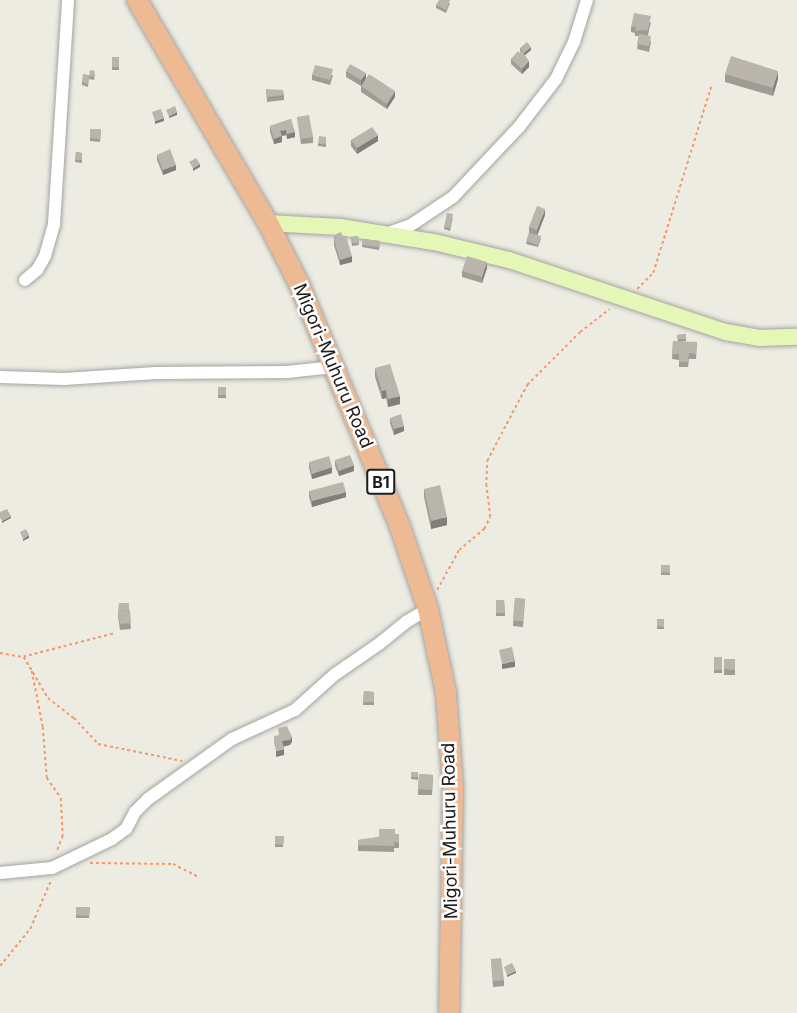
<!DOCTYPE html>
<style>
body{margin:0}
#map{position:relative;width:797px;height:1013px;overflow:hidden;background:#edece2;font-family:Inter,sans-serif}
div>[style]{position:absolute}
.path>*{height:1.5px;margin-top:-0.75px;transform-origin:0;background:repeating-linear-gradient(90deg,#f5986b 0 3px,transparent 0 6px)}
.roads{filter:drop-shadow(0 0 2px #a3a3a3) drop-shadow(0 0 2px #a3a3a3)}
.minor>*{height:12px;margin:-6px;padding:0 6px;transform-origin:6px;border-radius:6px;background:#fff}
.secondary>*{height:16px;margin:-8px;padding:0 8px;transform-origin:8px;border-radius:8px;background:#e5f7b6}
.trunk>*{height:20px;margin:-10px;padding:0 10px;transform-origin:10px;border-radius:10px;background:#eeba94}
.wall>*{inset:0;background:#a09c94}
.shaded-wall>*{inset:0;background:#827f78}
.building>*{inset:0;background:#bab5ac}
span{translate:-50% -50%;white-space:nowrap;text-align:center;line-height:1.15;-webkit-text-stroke:5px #fff;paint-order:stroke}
.shield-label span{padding:2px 4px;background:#fff;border:2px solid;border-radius:4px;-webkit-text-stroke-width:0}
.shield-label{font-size:16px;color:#1c1c1c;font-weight:700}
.street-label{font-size:18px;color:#1c1c1c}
</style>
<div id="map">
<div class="path">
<i style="left:637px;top:289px;width:23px;rotate:-45deg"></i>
<i style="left:653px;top:273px;width:195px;rotate:-72.7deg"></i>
<i style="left:437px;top:590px;width:46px;rotate:-61.2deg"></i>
<i style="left:459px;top:550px;width:33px;rotate:-40deg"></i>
<i style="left:484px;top:529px;width:13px;rotate:-63deg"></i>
<i style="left:490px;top:517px;width:31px;rotate:-97deg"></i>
<i style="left:486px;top:486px;width:25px;rotate:-88deg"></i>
<i style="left:487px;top:461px;width:86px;rotate:-62.2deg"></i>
<i style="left:527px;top:385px;width:75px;rotate:-45deg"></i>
<i style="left:580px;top:332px;width:37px;rotate:-38deg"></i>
<i style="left:113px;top:634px;width:92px;rotate:165.5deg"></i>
<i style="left:24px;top:657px;width:48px;rotate:59.7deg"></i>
<i style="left:48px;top:698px;width:33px;rotate:38deg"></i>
<i style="left:74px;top:718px;width:35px;rotate:47deg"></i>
<i style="left:98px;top:744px;width:86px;rotate:11.4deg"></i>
<i style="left:0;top:653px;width:23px;rotate:10deg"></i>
<i style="left:32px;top:671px;width:57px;rotate:78.9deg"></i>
<i style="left:43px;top:727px;width:51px;rotate:85.5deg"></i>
<i style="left:47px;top:778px;width:24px;rotate:55deg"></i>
<i style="left:61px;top:798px;width:38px;rotate:87deg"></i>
<i style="left:63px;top:836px;width:17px;rotate:111deg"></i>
<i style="left:90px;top:863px;width:83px;rotate:0.7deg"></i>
<i style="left:173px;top:864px;width:27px;rotate:27deg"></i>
<i style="left:0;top:966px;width:48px;rotate:-51deg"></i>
<i style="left:30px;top:929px;width:53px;rotate:-66.8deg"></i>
</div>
<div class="roads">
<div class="minor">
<i style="left:389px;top:233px;width:23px;rotate:-20deg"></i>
<i style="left:411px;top:225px;width:50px;rotate:-33.7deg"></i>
<i style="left:453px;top:197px;width:96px;rotate:-46.7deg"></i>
<i style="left:519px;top:127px;width:61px;rotate:-52.4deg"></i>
<i style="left:556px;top:79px;width:41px;rotate:-64.1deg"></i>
<i style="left:574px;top:42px;width:44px;rotate:-72.8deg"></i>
<i style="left:25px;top:280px;width:16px;rotate:-40deg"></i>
<i style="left:37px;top:270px;width:16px;rotate:-60deg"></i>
<i style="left:45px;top:256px;width:33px;rotate:-74deg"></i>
<i style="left:54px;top:224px;width:224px;rotate:-86.4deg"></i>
<i style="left:0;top:377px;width:64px;rotate:1.8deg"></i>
<i style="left:64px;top:379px;width:92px;rotate:-3.7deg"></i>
<i style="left:156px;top:373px;width:131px;rotate:-0.4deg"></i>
<i style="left:287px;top:372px;width:47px;rotate:-6.1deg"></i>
<i style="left:0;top:873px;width:52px;rotate:-5.5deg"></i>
<i style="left:52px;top:868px;width:67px;rotate:-25.8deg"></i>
<i style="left:112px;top:839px;width:17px;rotate:-36deg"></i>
<i style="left:126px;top:829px;width:19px;rotate:-62deg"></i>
<i style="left:135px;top:812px;width:18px;rotate:-45deg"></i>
<i style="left:148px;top:799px;width:103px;rotate:-35.5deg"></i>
<i style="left:232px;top:739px;width:69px;rotate:-24.7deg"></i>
<i style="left:295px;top:710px;width:52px;rotate:-41.9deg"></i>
<i style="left:334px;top:675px;width:55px;rotate:-34.6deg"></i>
<i style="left:379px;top:644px;width:35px;rotate:-39deg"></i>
<i style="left:406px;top:622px;width:26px;rotate:-31deg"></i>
</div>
<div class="secondary">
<i style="left:268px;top:223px;width:72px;rotate:3.2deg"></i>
<i style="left:340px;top:227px;width:95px;rotate:9.1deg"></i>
<i style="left:434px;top:242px;width:77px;rotate:13.5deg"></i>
<i style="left:509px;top:260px;width:229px;rotate:18.4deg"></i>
<i style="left:726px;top:332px;width:35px;rotate:10deg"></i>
<i style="left:760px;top:338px;width:37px;rotate:-2deg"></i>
</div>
<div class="trunk">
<i style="left:137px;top:0;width:259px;rotate:59.6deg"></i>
<i style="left:268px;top:223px;width:68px;rotate:63.1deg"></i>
<i style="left:299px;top:284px;width:260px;rotate:67.4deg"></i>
<i style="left:399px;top:524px;width:90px;rotate:71.2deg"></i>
<i style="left:428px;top:609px;width:86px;rotate:77.9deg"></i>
<i style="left:446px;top:693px;width:95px;rotate:85.8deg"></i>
<i style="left:453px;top:788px;width:225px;rotate:91deg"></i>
</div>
</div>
<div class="wall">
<i style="clip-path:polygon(450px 3px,446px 13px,436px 8px,436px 5px)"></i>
<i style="clip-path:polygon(651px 22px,648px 35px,651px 42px,649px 52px,637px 49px,639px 36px,635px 36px,635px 33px,631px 32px,631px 27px)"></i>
<i style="clip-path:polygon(520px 48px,531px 50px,525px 55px,529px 67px,522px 74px,511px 64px,511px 59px,521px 52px,520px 51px)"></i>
<i style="clip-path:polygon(112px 57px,119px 57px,119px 70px,112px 70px)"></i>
<i style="clip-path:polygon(346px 71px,366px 79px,395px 97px,387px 109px,361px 92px,361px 86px,346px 77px)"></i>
<i style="clip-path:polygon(95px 74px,94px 80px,89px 79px,89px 76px)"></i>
<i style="clip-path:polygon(725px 74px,778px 79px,773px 96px,725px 82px)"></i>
<i style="clip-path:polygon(89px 75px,88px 87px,82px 85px,82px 82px)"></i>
<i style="clip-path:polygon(312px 75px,333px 75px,330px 85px,312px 80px)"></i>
<i style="clip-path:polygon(266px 89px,284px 95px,284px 100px,267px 102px)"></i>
<i style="clip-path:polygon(297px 117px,313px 137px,313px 143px,301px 144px)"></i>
<i style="clip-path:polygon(291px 119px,295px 137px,287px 139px,286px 135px,282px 136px,282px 142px,274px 144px,270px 132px,270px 126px)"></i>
<i style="clip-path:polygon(90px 129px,101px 129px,100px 142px,90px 141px)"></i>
<i style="clip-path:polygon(326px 137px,326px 147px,318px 146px,318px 144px)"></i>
<i style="clip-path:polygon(351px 140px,378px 141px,357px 154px,351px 146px)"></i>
<i style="clip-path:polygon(76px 152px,82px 153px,82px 163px,75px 162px)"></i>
<i style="clip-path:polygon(157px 155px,176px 170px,163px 175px,157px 160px)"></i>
<i style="clip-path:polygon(545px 215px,537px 235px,541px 239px,538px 247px,526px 244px,529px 233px,529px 227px)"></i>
<i style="clip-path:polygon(453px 217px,450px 231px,444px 229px,444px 227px)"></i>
<i style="clip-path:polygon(334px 235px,352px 262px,340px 265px,334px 245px)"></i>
<i style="clip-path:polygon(358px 236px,359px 245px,352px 246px,351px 237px)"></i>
<i style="clip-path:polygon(363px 239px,380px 241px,379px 250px,362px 247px)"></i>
<i style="clip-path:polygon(487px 268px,482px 283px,462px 277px,462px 271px)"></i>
<i style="clip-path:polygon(686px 334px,686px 341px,679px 342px,697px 342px,696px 359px,689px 359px,688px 367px,679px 367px,679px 360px,672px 359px,673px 341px,678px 342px,677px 335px)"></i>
<i style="clip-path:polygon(375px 368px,400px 404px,388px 407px,386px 398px,382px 399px,375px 377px)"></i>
<i style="clip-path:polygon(218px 387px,226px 387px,226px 398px,218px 398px)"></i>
<i style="clip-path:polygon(390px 418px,404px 431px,394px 435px,390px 423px)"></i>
<i style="clip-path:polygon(335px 460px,354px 471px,339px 476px,335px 466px)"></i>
<i style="clip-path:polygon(309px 462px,332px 473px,312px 479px,309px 468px)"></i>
<i style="clip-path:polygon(424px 489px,447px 525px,431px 529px,424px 497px)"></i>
<i style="clip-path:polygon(309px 491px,346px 497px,312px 507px,309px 497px)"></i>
<i style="clip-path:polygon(661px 565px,670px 565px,670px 575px,661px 575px)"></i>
<i style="clip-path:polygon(515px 598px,525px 599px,523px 627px,513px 626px)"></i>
<i style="clip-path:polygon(496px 600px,504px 600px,505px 616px,496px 616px)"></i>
<i style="clip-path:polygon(119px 603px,129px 610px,131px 629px,120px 630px,118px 616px)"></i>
<i style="clip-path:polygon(657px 619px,664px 619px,664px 629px,657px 629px)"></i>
<i style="clip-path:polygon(714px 657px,722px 657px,722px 673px,714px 673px)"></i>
<i style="clip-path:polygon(724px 659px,735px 659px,735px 675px,724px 675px)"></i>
<i style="clip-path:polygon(364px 691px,374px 692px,374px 705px,363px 705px)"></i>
<i style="clip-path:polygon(411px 772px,418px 772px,418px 780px,411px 779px)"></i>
<i style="clip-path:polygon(419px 774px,433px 775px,432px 795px,418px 795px)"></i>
<i style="clip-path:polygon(395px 834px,399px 834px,399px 848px,394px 848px,394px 852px,358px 851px,358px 840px,379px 837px)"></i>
<i style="clip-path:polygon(275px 836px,284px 836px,283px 847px,275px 847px)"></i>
<i style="clip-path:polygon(76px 907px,90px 907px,89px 918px,76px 918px)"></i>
<i style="clip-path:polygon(491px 959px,504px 980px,504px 986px,493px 987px)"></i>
</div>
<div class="shaded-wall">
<i style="clip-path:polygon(531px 47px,531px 50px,524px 56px,524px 53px)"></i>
<i style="clip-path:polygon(529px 61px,529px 67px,522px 74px,522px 69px)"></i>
<i style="clip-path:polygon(778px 71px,778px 79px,773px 96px,773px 88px)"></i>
<i style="clip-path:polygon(366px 73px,366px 79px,361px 86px,361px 80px)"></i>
<i style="clip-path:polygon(395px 91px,395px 97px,387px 109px,387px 104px)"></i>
<i style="clip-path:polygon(177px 112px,177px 115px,169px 118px,169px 116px)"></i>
<i style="clip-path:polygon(164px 118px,164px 121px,155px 124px,155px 121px)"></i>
<i style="clip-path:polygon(286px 130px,286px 135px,282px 136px,282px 142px,274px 144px,274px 139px,280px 131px)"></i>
<i style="clip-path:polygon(295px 132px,295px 137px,287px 139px,287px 134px)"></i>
<i style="clip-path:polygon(378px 135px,378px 141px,357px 154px,357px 148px)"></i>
<i style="clip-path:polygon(200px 164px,200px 167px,193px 171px,193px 168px)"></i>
<i style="clip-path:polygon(176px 165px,176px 170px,163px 175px,163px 170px)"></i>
<i style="clip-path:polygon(545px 209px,545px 215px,537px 236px,537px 230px)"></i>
<i style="clip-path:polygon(352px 256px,352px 262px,340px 265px,340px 260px)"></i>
<i style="clip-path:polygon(487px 262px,487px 268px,482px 283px,482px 277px)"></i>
<i style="clip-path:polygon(386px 390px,386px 398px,382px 399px,382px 391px)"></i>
<i style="clip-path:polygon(400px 396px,400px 404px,388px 407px,388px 399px)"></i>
<i style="clip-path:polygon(404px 426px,404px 431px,394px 435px,394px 429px)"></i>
<i style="clip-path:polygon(354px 465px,354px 471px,339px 476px,339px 471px)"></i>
<i style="clip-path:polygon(332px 467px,332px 473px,312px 479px,312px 474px)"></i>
<i style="clip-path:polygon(346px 492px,346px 497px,312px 507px,312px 501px)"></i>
<i style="clip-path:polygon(11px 516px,11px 518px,2px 523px,2px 521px)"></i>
<i style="clip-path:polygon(447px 517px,447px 525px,431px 529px,431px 521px)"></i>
<i style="clip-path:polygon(29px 535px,29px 538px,23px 541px,23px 539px)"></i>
<i style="clip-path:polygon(515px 661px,515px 667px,502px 669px,502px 664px)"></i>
<i style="clip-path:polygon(292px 737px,292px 742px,290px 745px,282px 747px,282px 741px)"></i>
<i style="clip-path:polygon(284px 749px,284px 755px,276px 757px,276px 751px)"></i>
<i style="clip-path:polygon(516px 971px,516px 973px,507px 977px,507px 975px)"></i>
</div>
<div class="building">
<i style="clip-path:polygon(439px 0,450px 0,446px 10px,436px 5px)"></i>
<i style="clip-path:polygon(634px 13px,651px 16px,648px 30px,635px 31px,636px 27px,631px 27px)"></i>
<i style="clip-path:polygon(639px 34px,651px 36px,649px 46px,637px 44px)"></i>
<i style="clip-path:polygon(527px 42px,531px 47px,524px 53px,520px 48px)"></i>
<i style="clip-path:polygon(518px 51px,520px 53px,522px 51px,529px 61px,522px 69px,511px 59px)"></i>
<i style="clip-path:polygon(731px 56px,778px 71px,773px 88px,725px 74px)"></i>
<i style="clip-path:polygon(112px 57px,119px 57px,119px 67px,112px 67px)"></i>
<i style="clip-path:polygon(350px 64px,366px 73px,361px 80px,346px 71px)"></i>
<i style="clip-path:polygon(315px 65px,333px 69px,330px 80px,312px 75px)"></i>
<i style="clip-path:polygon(90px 70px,95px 71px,94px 77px,89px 76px)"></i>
<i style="clip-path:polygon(83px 74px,89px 75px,88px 84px,82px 82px)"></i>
<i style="clip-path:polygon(369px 74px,395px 91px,387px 104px,361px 86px)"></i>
<i style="clip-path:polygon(266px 89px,283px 90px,284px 95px,267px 97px)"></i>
<i style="clip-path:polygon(175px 106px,177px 112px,169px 116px,166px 110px)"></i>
<i style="clip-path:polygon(161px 109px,164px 118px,155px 121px,152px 112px)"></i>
<i style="clip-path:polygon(309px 115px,313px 137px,301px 139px,297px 117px)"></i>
<i style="clip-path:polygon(291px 119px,295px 132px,287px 134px,286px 130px,280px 131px,282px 136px,274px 139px,270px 126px)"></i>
<i style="clip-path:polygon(372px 127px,378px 135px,357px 148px,351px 140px)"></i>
<i style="clip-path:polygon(90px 129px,101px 129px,100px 139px,90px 138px)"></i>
<i style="clip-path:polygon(319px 136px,326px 137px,326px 144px,318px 144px)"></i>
<i style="clip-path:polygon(170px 149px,176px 165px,163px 170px,157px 155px)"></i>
<i style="clip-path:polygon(76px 152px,82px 153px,82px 160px,75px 160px)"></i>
<i style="clip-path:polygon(196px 158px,200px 164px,193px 168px,189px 162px)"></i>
<i style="clip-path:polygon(537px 206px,545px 209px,537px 230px,529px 227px)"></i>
<i style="clip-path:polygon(447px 213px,453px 214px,450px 228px,444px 227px)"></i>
<i style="clip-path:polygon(341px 232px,343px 237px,335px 239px,334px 235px)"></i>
<i style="clip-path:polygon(529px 233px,541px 236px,538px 245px,526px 241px)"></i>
<i style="clip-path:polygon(346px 236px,352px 256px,340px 260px,334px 239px)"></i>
<i style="clip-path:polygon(358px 236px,359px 243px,352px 243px,351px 237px)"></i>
<i style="clip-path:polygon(363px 239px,380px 241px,379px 247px,362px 245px)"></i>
<i style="clip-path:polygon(467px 256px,487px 262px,482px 277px,462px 271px)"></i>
<i style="clip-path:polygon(686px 334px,686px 339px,678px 339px,677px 335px)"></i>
<i style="clip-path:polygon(673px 341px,697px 342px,696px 354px,689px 353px,688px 362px,679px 362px,679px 354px,672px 354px)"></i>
<i style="clip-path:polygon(390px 364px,400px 396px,388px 399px,386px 390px,382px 391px,375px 368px)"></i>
<i style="clip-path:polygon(218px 387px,226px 387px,226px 395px,218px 395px)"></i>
<i style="clip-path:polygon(401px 414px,404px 426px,394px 429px,390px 418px)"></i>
<i style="clip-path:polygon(350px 455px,354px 465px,339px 471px,335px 460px)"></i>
<i style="clip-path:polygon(329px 456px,332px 467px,312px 474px,309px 462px)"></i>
<i style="clip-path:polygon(343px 482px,346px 492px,312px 501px,309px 491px)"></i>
<i style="clip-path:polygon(440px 485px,447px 517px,431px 521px,424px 489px)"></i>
<i style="clip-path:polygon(7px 509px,11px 516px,2px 521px,0 518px,0 512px)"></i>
<i style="clip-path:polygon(26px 529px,29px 535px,23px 539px,20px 532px)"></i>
<i style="clip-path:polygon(661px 565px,670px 565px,670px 573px,661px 572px)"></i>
<i style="clip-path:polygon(515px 598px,525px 599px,523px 621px,513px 621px)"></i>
<i style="clip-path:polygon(496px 600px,504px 600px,505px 613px,496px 613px)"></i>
<i style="clip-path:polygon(119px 603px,129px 603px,129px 610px,119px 611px)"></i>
<i style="clip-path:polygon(130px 610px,131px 623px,120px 624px,118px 611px)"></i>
<i style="clip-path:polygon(657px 619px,664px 619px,664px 627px,657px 626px)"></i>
<i style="clip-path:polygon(512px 647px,515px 661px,502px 664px,499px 650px)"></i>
<i style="clip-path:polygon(714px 657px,722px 657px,722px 670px,714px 670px)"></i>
<i style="clip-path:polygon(724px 659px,735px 659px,735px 670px,724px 669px)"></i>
<i style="clip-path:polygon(364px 691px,374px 692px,374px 702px,363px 702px)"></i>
<i style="clip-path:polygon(287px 726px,292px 737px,290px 740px,282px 741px,284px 749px,276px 751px,274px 742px,274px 736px,279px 735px,278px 728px)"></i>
<i style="clip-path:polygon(411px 772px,418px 772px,418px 777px,411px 777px)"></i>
<i style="clip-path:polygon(419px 774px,433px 775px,432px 790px,418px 789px)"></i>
<i style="clip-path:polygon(379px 829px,395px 829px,395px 834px,399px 834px,399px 843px,394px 842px,394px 846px,358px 845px,358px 840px,379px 837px)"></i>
<i style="clip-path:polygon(275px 836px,284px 836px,283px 845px,275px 844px)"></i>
<i style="clip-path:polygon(76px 907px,90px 907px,89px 916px,76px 915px)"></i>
<i style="clip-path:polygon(501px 958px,504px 980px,493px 981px,491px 959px)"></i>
<i style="clip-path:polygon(512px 963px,516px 971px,507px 975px,504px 967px)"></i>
</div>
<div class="shield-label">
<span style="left:381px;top:482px">B1</span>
</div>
<div class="street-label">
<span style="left:333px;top:366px;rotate:67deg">Migori-Muhuru Road</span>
<span style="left:450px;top:831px;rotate:-91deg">Migori-Muhuru Road</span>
</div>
</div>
